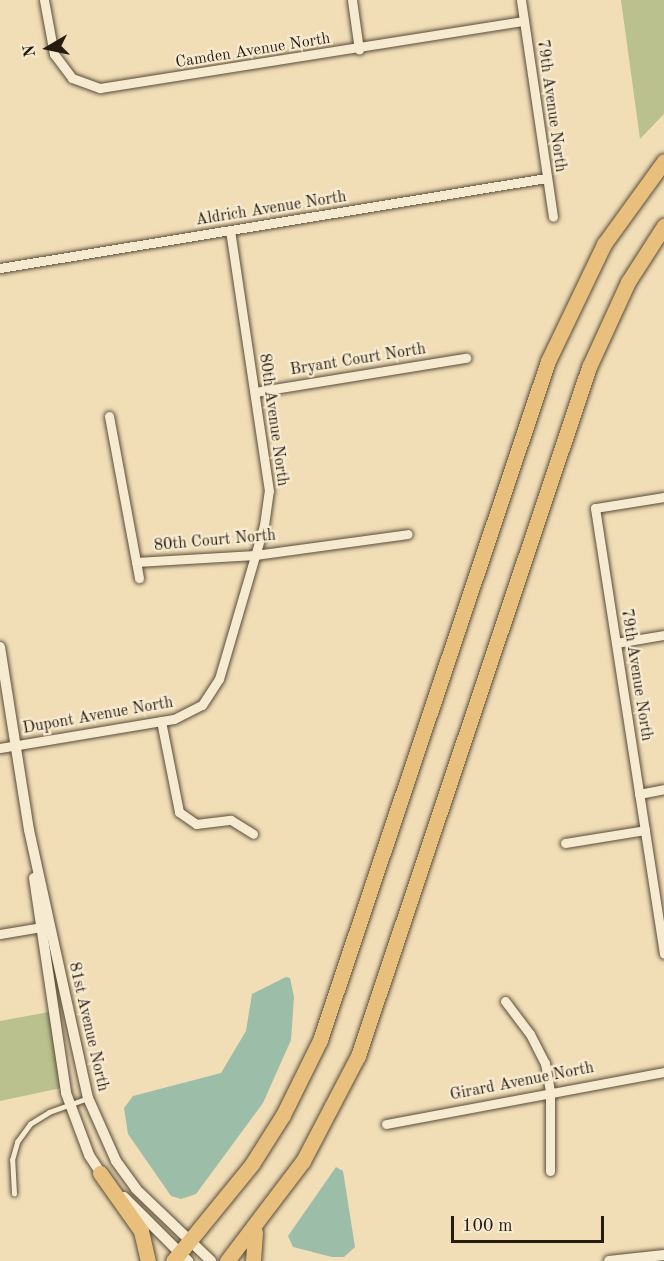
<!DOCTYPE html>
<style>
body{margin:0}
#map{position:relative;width:664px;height:1261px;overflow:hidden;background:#f1deb7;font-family:"Old Standard TT",serif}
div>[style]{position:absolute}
.green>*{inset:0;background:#bac18e}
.water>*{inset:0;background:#9cbda8}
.roads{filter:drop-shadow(0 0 2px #594c3a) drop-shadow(0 0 2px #594c3a)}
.service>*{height:4.5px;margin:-2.25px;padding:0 2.25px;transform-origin:2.25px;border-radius:2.25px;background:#f6ead0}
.minor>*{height:9px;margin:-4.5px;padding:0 4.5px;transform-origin:4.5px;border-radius:4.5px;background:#f6ead0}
.tertiary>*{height:10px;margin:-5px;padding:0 5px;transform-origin:5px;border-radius:5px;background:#f6ead0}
.trunk>*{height:15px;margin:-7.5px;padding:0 7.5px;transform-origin:7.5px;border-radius:7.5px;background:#e8bf7c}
span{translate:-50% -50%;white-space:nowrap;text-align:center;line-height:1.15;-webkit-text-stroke:4.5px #f6ead0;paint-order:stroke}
.street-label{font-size:16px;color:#261b11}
.north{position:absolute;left:18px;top:18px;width:60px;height:60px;-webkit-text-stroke:4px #f6ead0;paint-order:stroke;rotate:261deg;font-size:16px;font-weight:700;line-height:24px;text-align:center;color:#261b11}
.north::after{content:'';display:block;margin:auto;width:21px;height:27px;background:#261b11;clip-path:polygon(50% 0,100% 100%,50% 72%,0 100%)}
.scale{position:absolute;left:451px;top:1216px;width:153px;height:27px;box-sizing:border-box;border:3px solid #261b11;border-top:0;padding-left:8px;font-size:18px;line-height:21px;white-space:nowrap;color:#261b11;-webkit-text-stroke:4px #f6ead0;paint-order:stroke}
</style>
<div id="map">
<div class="green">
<i style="clip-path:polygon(621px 0,664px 0,664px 114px,640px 139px)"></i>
<i style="clip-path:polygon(49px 1012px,61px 1088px,0 1101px,0 1021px)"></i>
</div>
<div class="water">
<i style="clip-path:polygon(286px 977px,290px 978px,294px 997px,291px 1040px,263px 1103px,196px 1194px,181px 1199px,171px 1196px,128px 1134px,124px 1108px,133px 1096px,221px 1073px,246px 1031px,252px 994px)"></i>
<i style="clip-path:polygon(336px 1167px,343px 1171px,355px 1247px,344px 1257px,332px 1257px,293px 1247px,288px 1236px)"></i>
</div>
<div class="roads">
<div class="service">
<i style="left:14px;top:1194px;width:34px;rotate:-93deg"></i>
<i style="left:12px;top:1160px;width:19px;rotate:-74deg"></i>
<i style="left:17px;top:1142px;width:22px;rotate:-54deg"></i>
<i style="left:30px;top:1124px;width:22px;rotate:-32deg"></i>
<i style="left:49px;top:1112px;width:41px;rotate:-19.7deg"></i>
</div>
<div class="minor">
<i style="left:44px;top:0;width:55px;rotate:79.5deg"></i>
<i style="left:54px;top:54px;width:30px;rotate:53deg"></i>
<i style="left:72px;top:78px;width:30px;rotate:20deg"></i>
<i style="left:100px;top:88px;width:429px;rotate:-9deg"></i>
<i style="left:352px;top:0;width:50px;rotate:82deg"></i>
<i style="left:521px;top:0;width:219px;rotate:81.6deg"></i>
<i style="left:0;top:268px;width:553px;rotate:-9.36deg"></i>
<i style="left:255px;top:392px;width:214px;rotate:-9.2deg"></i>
<i style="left:109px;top:416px;width:165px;rotate:79.5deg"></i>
<i style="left:664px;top:497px;width:70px;rotate:170.9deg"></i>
<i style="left:595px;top:508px;width:451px;rotate:81.2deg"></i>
<i style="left:136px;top:562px;width:119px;rotate:-3.4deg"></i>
<i style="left:255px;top:555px;width:154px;rotate:-7.8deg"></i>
<i style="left:616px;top:643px;width:49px;rotate:-9.5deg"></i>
<i style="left:161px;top:721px;width:93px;rotate:78.8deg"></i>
<i style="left:179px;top:812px;width:21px;rotate:35deg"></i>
<i style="left:196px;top:824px;width:35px;rotate:-7deg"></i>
<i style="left:231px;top:820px;width:26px;rotate:32deg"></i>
<i style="left:0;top:748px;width:176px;rotate:-9.5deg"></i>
<i style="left:174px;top:719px;width:31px;rotate:-27deg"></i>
<i style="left:202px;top:705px;width:31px;rotate:-57deg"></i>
<i style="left:219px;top:679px;width:160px;rotate:-73.7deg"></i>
<i style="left:264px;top:525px;width:34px;rotate:-82deg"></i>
<i style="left:269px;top:491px;width:264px;rotate:-98.5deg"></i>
<i style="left:639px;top:794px;width:25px;rotate:-11deg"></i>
<i style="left:565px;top:843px;width:81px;rotate:-9.2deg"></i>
<i style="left:0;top:934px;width:49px;rotate:-9.5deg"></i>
<i style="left:505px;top:1001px;width:41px;rotate:52.9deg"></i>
<i style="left:530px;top:1034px;width:33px;rotate:63deg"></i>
<i style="left:545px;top:1063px;width:28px;rotate:80deg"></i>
<i style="left:550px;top:1091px;width:80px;rotate:90deg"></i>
<i style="left:386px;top:1124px;width:283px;rotate:-10.6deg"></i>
</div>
<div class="tertiary">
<i style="left:0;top:647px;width:185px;rotate:81deg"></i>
<i style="left:29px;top:830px;width:274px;rotate:77.6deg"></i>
<i style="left:88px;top:1098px;width:69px;rotate:66deg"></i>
<i style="left:116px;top:1161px;width:34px;rotate:54deg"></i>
<i style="left:136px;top:1189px;width:104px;rotate:43.8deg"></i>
<i style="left:34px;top:878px;width:217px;rotate:81.5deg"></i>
<i style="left:66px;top:1093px;width:66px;rotate:69.6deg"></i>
<i style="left:89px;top:1155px;width:27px;rotate:57deg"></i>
<i style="left:124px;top:1197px;width:91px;rotate:45deg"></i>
<i style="left:609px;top:1261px;width:55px;rotate:-6.2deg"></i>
</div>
<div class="trunk">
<i style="left:100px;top:1173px;width:71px;rotate:54.7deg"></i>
<i style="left:141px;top:1231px;width:31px;rotate:77deg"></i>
<i style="left:173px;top:1261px;width:125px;rotate:-50.8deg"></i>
<i style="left:252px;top:1164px;width:58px;rotate:-57.7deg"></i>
<i style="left:283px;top:1115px;width:84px;rotate:-63.7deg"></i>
<i style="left:320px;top:1040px;width:716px;rotate:-71.44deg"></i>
<i style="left:548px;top:361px;width:130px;rotate:-64.4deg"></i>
<i style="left:604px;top:244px;width:102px;rotate:-54.1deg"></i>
<i style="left:227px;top:1261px;width:126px;rotate:-52.8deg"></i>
<i style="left:303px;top:1161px;width:119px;rotate:-62.4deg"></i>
<i style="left:358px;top:1056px;width:727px;rotate:-71.47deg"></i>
<i style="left:589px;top:367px;width:94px;rotate:-65.4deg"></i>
<i style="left:628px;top:282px;width:67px;rotate:-57.3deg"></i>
<i style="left:253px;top:1261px;width:29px;rotate:-86deg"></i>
</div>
</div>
<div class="street-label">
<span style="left:253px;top:51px;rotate:-9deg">Camden Avenue North</span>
<span style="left:551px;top:106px;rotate:82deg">79th Avenue North</span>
<span style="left:271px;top:209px;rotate:-9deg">Aldrich Avenue North</span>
<span style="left:358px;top:360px;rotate:-9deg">Bryant Court North</span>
<span style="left:273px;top:420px;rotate:82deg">80th Avenue North</span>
<span style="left:215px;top:541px;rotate:-5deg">80th Court North</span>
<span style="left:636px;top:675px;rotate:81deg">79th Avenue North</span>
<span style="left:98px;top:716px;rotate:-10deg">Dupont Avenue North</span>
<span style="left:88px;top:1027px;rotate:77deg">81st Avenue North</span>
<span style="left:522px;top:1082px;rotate:-11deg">Girard Avenue North</span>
</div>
<div class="north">N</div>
<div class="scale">100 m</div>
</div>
